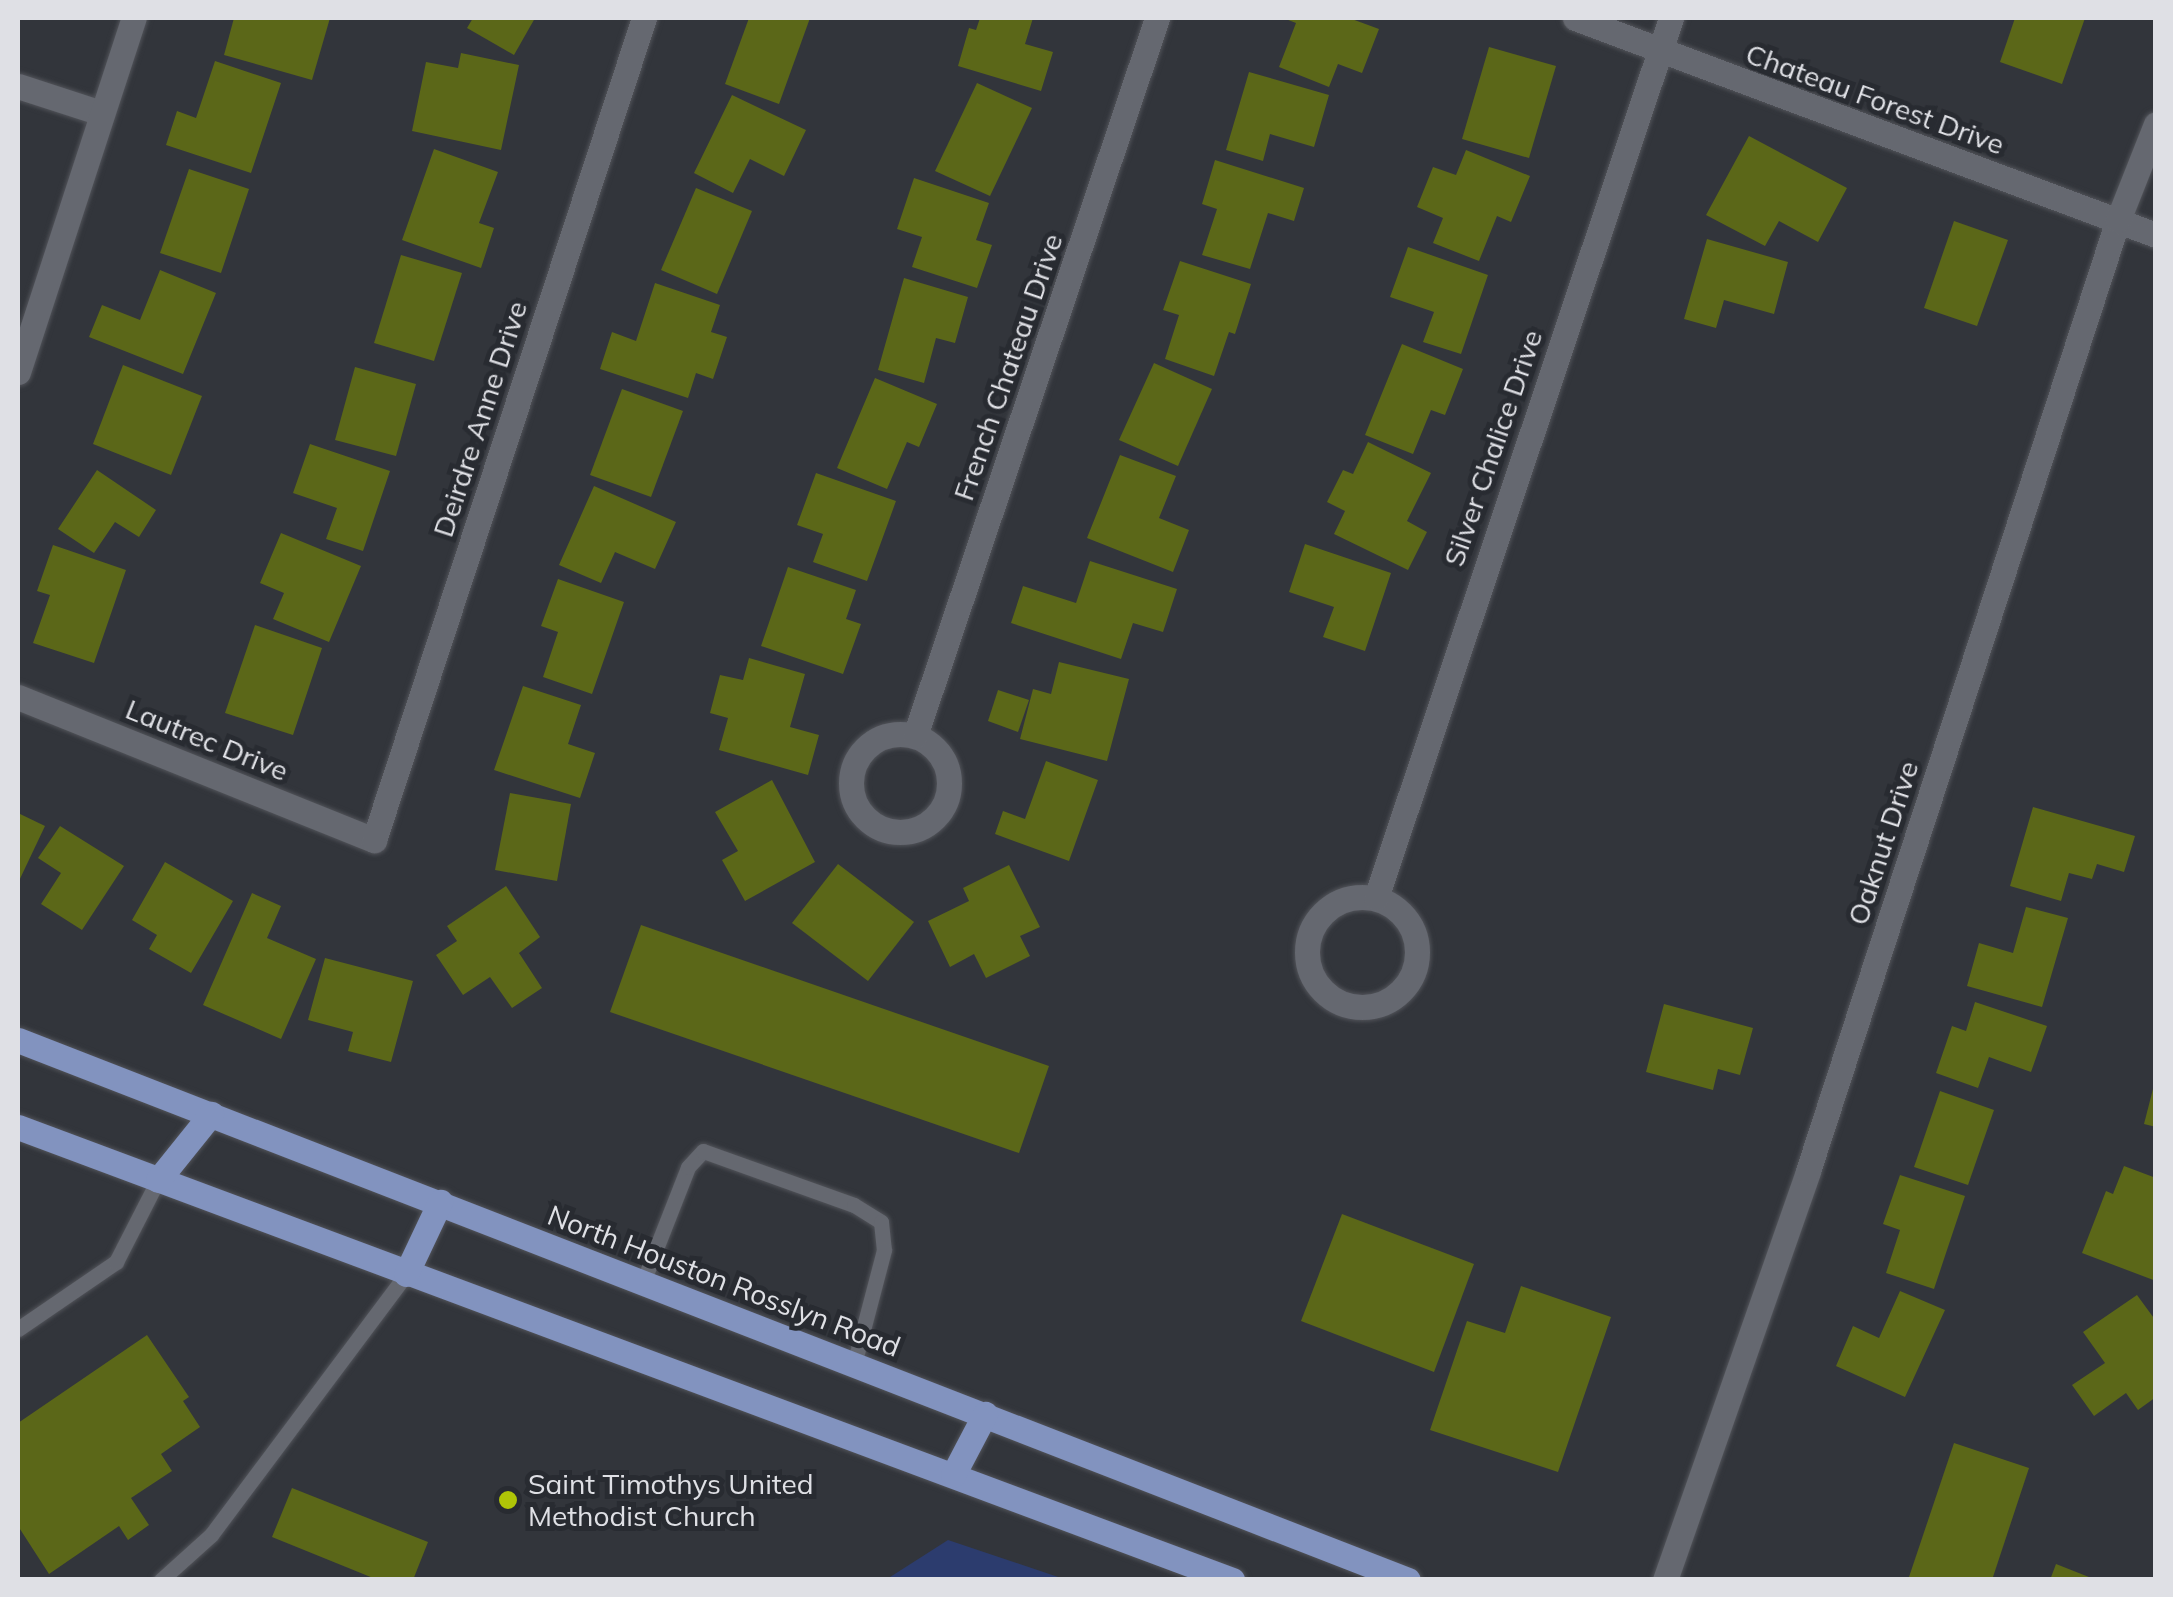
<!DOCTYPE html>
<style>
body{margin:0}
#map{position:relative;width:2173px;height:1597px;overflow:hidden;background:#32353b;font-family:Mulish,sans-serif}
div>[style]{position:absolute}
.green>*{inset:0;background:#2c3c6e}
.building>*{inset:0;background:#5b6718}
.roads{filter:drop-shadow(0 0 2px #515359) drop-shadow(0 0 2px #515359)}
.service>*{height:15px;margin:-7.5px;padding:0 7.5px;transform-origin:7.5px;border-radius:7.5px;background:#656870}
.minor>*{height:25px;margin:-12.5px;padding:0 12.5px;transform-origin:12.5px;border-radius:12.5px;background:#656870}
.minor>.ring{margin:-12.5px;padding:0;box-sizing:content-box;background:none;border:25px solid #656870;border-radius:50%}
.primary>*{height:25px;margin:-12.5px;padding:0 12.5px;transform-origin:12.5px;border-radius:12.5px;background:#8293bf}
.dots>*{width:28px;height:28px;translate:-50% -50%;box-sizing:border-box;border:5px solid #282b31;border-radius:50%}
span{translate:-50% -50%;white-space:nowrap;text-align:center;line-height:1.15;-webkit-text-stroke:10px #282b31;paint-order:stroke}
.street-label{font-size:28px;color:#dfe0e5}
.poi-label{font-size:28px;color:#dfe0e5}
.left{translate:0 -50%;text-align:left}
.frame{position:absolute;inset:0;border:20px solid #dfe0e5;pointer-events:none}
</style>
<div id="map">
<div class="green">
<i style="clip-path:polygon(948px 1540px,1064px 1579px,887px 1579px)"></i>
</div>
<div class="building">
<i style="clip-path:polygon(234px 18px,330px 18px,312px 80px,224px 55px)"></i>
<i style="clip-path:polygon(473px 18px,535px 18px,514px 55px,467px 28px)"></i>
<i style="clip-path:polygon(749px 18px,810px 18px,779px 104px,725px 84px)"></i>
<i style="clip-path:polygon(980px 18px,1033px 18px,1025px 44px,1053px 52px,1041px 91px,958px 66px,969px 28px,976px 30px)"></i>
<i style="clip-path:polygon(1283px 18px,1349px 18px,1379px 29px,1362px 73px,1338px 64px,1329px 87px,1279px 67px,1296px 23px)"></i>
<i style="clip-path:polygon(2015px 18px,2085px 18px,2062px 84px,2000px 62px)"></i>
<i style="clip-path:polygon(1489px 47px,1556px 66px,1529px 158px,1462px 139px)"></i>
<i style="clip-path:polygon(461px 53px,519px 65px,501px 150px,412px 131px,426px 62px,458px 68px)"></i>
<i style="clip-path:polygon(215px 61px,281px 83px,251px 173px,166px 145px,177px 111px,196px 118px)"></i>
<i style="clip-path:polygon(1249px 72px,1329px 95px,1314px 147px,1270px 134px,1263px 161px,1226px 150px)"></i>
<i style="clip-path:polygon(977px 83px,1032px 108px,990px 196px,935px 171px)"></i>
<i style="clip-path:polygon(732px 95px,806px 130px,784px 176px,750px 159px,733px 193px,694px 173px)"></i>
<i style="clip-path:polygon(1749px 136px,1847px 188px,1818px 242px,1779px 221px,1765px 246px,1706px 215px)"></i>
<i style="clip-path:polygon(434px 149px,498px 172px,479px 223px,494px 228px,481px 268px,402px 240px)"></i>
<i style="clip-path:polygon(1466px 150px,1530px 176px,1511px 222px,1497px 216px,1479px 261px,1433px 243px,1443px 218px,1417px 207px,1433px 167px,1456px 175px)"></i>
<i style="clip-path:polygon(1215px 160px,1304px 188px,1294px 221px,1268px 213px,1250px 269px,1202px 255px,1217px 209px,1202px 204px)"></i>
<i style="clip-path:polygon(189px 169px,249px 189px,221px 273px,160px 253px)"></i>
<i style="clip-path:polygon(914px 178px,989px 203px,976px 240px,992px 245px,977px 288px,912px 267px,922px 237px,897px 229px)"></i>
<i style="clip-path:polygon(696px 188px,752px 211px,717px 294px,661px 270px)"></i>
<i style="clip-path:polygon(1954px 221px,2008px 240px,1977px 326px,1924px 308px)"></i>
<i style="clip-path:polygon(1707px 239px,1788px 262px,1774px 314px,1724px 300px,1716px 328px,1684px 319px)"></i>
<i style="clip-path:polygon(1408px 247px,1488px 275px,1461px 354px,1423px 342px,1434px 312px,1390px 297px)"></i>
<i style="clip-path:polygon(401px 255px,462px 273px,434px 361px,374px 343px)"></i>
<i style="clip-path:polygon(1180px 261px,1251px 284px,1235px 334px,1229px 332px,1214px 376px,1165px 359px,1179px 315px,1163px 310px)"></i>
<i style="clip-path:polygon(160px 270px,216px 293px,183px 374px,89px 337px,102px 305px,140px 320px)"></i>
<i style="clip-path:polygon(904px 278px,968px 297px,955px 343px,936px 338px,924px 383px,878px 370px)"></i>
<i style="clip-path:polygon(655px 283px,720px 305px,711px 332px,727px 337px,713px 379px,696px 373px,688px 398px,600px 369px,612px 332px,636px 341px)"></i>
<i style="clip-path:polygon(1402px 344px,1463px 369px,1445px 415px,1431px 410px,1413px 454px,1365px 435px)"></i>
<i style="clip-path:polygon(1154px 363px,1212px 389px,1178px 466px,1119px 440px)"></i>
<i style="clip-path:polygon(123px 365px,202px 396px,171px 475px,93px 444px)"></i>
<i style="clip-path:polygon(355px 367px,416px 384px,396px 456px,335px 440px)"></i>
<i style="clip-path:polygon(875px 378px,937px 404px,919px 447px,907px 442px,887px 489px,837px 468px)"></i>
<i style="clip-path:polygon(622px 389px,683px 411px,651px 497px,590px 475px)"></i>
<i style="clip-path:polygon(1368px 442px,1431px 473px,1407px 521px,1427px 532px,1408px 570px,1334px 534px,1345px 511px,1327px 502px,1343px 470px,1353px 474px)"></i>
<i style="clip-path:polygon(310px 444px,390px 471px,363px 551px,326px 539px,337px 508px,293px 493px)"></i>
<i style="clip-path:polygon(1120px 455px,1176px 476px,1159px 518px,1189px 530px,1173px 572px,1087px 538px)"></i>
<i style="clip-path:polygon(97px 470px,156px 510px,139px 537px,115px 522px,94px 553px,58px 529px)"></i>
<i style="clip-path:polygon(816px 473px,896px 501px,867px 581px,813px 562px,823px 534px,797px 525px)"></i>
<i style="clip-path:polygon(594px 486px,676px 522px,655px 569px,615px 552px,601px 583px,559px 565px)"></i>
<i style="clip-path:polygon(281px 533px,361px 566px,329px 642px,273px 619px,284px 593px,260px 583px)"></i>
<i style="clip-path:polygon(1305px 544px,1391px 573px,1365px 651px,1323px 637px,1334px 607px,1289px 592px)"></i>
<i style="clip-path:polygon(53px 545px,126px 570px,94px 663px,33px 643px,50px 595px,37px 591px)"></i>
<i style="clip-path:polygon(1090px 561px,1177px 589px,1163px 632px,1133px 623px,1121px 659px,1011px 623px,1023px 586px,1076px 603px)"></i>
<i style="clip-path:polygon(788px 567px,856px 590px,846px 619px,861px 624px,843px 674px,761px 646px)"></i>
<i style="clip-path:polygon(558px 579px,624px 602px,592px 694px,543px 677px,558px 632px,541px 626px)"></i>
<i style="clip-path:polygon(255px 625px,322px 648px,293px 735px,225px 713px)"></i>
<i style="clip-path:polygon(749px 658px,805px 674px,790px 727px,819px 735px,808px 775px,719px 750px,728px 718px,710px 713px,720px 675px,743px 680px)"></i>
<i style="clip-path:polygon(1059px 662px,1129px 679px,1107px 761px,1020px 739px,1033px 689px,1051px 694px)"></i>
<i style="clip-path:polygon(523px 686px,581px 705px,568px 744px,595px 753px,580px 798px,494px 770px)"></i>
<i style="clip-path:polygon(998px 690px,1029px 700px,1018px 732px,988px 721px)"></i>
<i style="clip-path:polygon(1046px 761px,1098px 780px,1069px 861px,995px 834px,1003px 811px,1025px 819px)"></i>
<i style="clip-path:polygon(772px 780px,815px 862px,745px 901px,722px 860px,738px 851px,715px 812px)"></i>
<i style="clip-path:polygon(510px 793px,571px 804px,557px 881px,495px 870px)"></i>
<i style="clip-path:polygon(2033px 807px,2135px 836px,2124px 872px,2097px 864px,2092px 879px,2069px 873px,2061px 901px,2010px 886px)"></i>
<i style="clip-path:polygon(18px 813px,45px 826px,18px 883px)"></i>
<i style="clip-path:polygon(60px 826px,124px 866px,82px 930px,41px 904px,61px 873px,38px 858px)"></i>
<i style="clip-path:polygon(165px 862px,233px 901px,191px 973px,149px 949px,157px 935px,132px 920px)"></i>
<i style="clip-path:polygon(838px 864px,914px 922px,868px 981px,792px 923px)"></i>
<i style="clip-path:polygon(1009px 865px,1040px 927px,1020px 936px,1030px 956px,986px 978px,974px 954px,950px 967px,928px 921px,969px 901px,963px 888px)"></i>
<i style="clip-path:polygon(506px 886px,540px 937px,519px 953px,542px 988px,512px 1008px,490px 977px,463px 995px,436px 955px,457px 941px,447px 926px)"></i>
<i style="clip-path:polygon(252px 893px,281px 906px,267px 938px,316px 959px,281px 1039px,203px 1005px)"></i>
<i style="clip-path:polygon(2026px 907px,2068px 918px,2042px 1007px,1967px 986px,1979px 943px,2013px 953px)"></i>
<i style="clip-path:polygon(641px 925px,1049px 1066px,1019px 1153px,610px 1012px)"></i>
<i style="clip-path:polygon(325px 958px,413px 981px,391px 1062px,348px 1051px,353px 1032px,308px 1020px)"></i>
<i style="clip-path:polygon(1975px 1002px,2047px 1026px,2031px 1072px,1989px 1057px,1978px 1088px,1936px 1073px,1952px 1026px,1966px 1031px)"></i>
<i style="clip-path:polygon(1664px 1004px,1753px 1028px,1740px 1075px,1718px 1069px,1713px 1090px,1646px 1072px)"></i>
<i style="clip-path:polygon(2154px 1085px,2156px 1086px,2156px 1127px,2144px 1124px)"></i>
<i style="clip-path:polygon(1940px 1091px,1994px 1110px,1968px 1185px,1914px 1167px)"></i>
<i style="clip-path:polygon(2124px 1166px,2156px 1178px,2156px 1281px,2082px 1253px,2106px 1191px,2113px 1194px)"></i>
<i style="clip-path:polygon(1900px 1175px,1965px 1196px,1934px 1289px,1886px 1273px,1900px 1230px,1883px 1224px)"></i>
<i style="clip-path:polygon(1342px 1214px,1474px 1264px,1434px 1372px,1301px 1321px)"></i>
<i style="clip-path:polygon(1521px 1286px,1611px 1317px,1558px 1472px,1430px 1430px,1467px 1321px,1505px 1333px)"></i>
<i style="clip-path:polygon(1900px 1291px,1945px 1310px,1905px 1397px,1836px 1366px,1853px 1326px,1879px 1338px)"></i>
<i style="clip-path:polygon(2137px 1295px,2156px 1321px,2156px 1397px,2138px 1410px,2126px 1393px,2094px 1416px,2072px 1385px,2105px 1363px,2083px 1332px)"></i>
<i style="clip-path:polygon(147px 1335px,189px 1397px,183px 1401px,200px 1427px,161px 1454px,172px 1471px,131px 1498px,149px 1525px,128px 1540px,119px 1526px,49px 1574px,18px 1526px,18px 1423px)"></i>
<i style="clip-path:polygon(1954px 1443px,2029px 1468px,1992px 1580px,1908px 1580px)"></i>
<i style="clip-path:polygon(292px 1488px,428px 1542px,413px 1580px,378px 1580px,272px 1537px)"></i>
<i style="clip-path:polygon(2056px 1564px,2094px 1579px,2094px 1580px,2050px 1580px)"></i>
</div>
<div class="roads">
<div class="service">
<i style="left:643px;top:1282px;width:123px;rotate:-68.6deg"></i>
<i style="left:688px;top:1167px;width:22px;rotate:-47deg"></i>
<i style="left:703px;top:1151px;width:160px;rotate:19.7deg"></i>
<i style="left:854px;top:1205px;width:32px;rotate:32deg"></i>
<i style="left:881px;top:1222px;width:28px;rotate:84deg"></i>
<i style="left:884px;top:1250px;width:118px;rotate:104.7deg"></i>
<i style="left:18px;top:1329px;width:119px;rotate:-34.4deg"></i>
<i style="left:116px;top:1262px;width:92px;rotate:-62.9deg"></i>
<i style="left:161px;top:1580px;width:67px;rotate:-42deg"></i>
<i style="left:211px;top:1535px;width:326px;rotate:-53.2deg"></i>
</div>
<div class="minor">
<i style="left:1575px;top:18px;width:620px;rotate:20.48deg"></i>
<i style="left:18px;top:86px;width:87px;rotate:18deg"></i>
<i style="left:18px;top:372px;width:373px;rotate:-71.9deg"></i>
<i style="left:18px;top:697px;width:384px;rotate:21.9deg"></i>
<i style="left:374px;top:840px;width:865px;rotate:-71.82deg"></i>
<i class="ring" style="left:851px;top:734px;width:73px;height:73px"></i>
<i style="left:915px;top:736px;width:758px;rotate:-71.37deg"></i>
<i class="ring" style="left:1307px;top:897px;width:85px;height:85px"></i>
<i style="left:1376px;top:898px;width:928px;rotate:-71.47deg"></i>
<i style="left:1665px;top:1580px;width:433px;rotate:-70.7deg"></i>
<i style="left:1808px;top:1171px;width:1000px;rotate:-71.95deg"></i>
<i style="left:2118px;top:220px;width:103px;rotate:-68.4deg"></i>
</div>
<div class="primary">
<i style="left:18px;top:1040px;width:1491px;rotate:21.23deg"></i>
<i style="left:18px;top:1127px;width:1296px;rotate:20.46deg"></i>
<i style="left:158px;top:1180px;width:85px;rotate:-51.2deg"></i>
<i style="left:406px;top:1274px;width:80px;rotate:-64.7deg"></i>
<i style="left:953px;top:1475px;width:69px;rotate:-62.3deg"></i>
</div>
</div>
<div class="dots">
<i style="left:508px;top:1500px;background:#afc507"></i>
</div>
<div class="street-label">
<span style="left:1875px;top:99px;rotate:20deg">Chateau Forest Drive</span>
<span style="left:1008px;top:367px;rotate:-71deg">French Chateau Drive</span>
<span style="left:480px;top:419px;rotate:-72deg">Deirdre Anne Drive</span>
<span style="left:1493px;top:448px;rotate:-71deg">Silver Chalice Drive</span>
<span style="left:207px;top:740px;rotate:22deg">Lautrec Drive</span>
<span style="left:1883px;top:843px;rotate:-72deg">Oaknut Drive</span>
<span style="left:724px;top:1281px;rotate:21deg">North Houston Rosslyn Road</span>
</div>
<div class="poi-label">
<span class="left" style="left:528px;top:1500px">Saint Timothys United<br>Methodist Church</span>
</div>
<div class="frame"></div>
</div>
